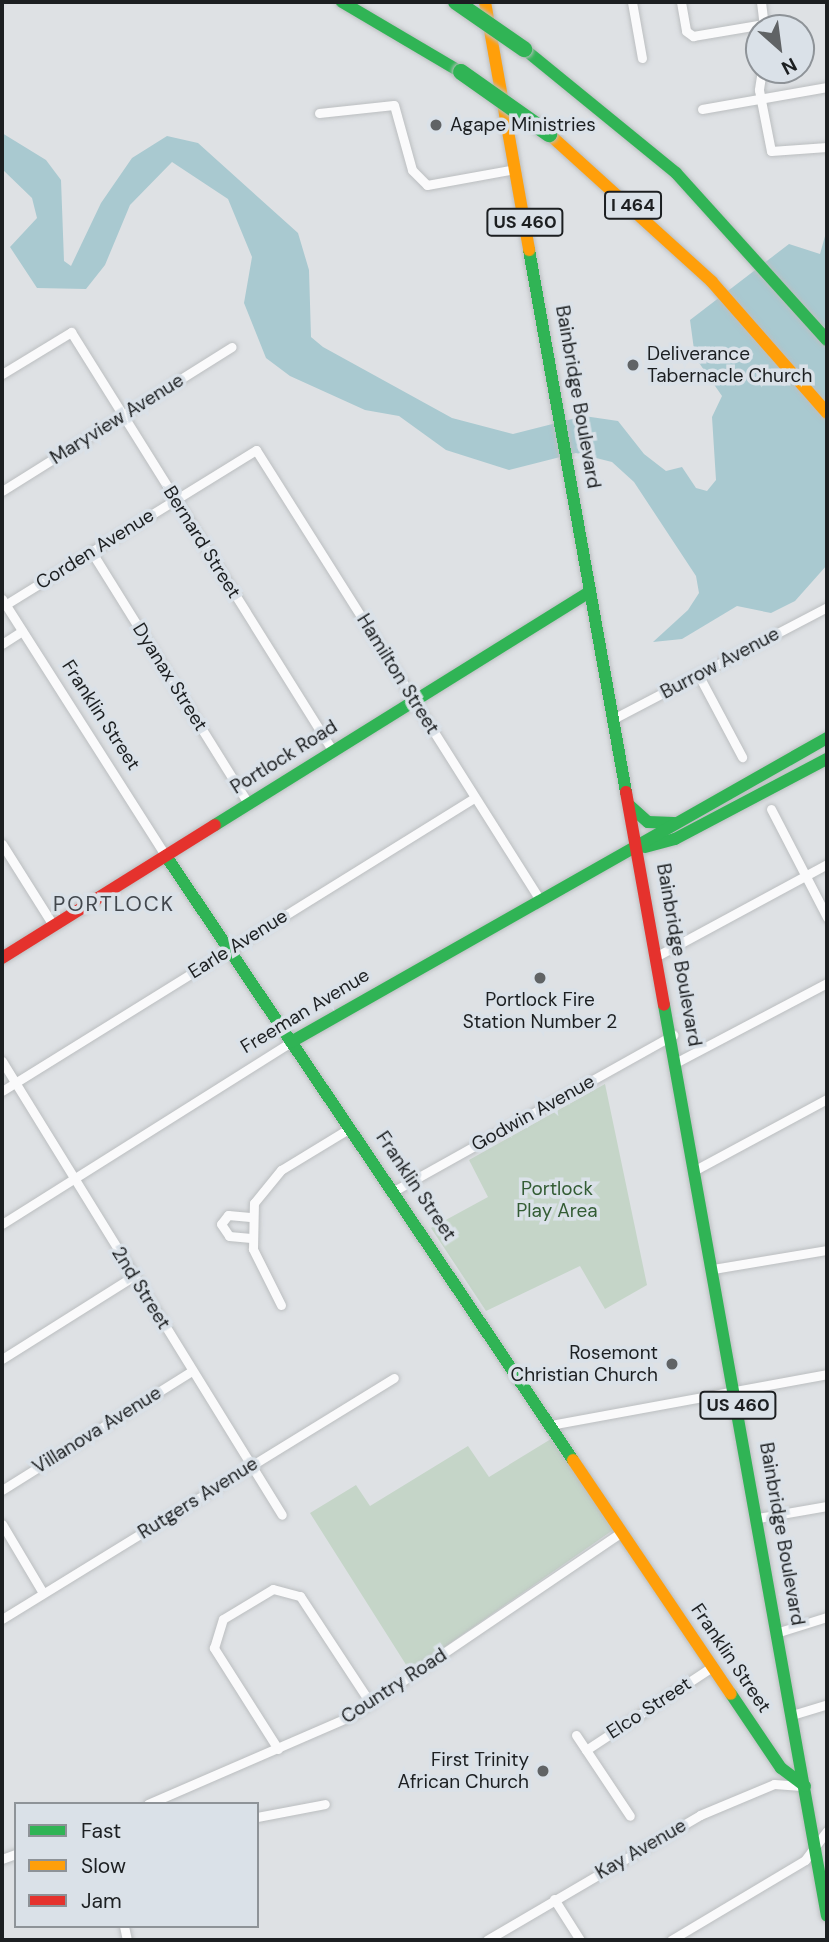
<!DOCTYPE html>
<style>
body{margin:0}
#map{position:relative;width:829px;height:1942px;overflow:hidden;background:#dee1e4;font-family:"DM Sans",sans-serif}
div>[style]{position:absolute}
.green>*{inset:0;background:#c5d5c8}
.water>*{inset:0;background:#a9c9d0}
.roads{filter:drop-shadow(0 0 2px #bbbec0) drop-shadow(0 0 2px #bbbec0)}
.street>*{height:9px;margin:-4.5px;padding:0 4.5px;transform-origin:4.5px;border-radius:4.5px;background:#fafafb}
.fast>*{height:12px;margin:-6px;padding:0 6px;transform-origin:6px;border-radius:6px;background:#30b455}
.slow>*{height:12px;margin:-6px;padding:0 6px;transform-origin:6px;border-radius:6px;background:#ff9f0a}
.jam>*{height:12px;margin:-6px;padding:0 6px;transform-origin:6px;border-radius:6px;background:#e5322d}
.bridges{filter:drop-shadow(0 0 2px #bdbfc1) drop-shadow(0 0 2px #bdbfc1)}
.fast-bridge>*{height:16px;margin:-8px;padding:0 8px;transform-origin:8px;border-radius:8px;background:#30b455}
.dots>*{width:19px;height:19px;translate:-50% -50%;box-sizing:border-box;border:4px solid #dae1e8;border-radius:50%}
span{translate:-50% -50%;white-space:nowrap;text-align:center;line-height:1.15;-webkit-text-stroke:7px #dae1e8;paint-order:stroke}
.shield-label span{padding:2px 5px;background:#dae1e8;border:2px solid;border-radius:5px;-webkit-text-stroke-width:0}
.shield-label{font-size:18px;color:#1c1f21;font-weight:700}
.poi-label{font-size:19px;color:#1c1f21}
.left{translate:0 -50%;text-align:left}
.right{translate:-100% -50%;text-align:right}
.street-label{font-size:19px;color:#1c1f21}
.park-label{font-size:19px;color:#335c34}
.neighbourhood-label{font-size:21px;color:#42474d;letter-spacing:2px}
.frame{position:absolute;inset:0;border:4px solid #1c1f21;pointer-events:none}
.legend{position:absolute;left:14px;top:1802px;width:245px;height:126px;box-sizing:border-box;background:#dae1e8;border:2px solid #8e9398;margin:0;padding:9px 12px;list-style:none;font-size:21px;color:#1c1f21}
.legend li{display:flex;align-items:center;gap:14px;height:35px}
.legend b{width:35px;border:2px solid #8e9398}
.north{position:absolute;left:745px;top:14px;width:70px;height:70px;box-sizing:border-box;background:#dae1e8;border:2px solid #8e9398;border-radius:50%;rotate:152deg;font-size:19px;font-weight:700;line-height:28px;text-align:center;color:#1c1f21}
.north::after{content:'';display:block;margin:auto;width:24px;height:32px;background:#606365;clip-path:polygon(50% 0,100% 100%,50% 72%,0 100%)}
</style>
<div id="map">
<div class="green">
<i style="clip-path:polygon(605px 1084px,647px 1285px,605px 1309px,580px 1266px,486px 1311px,431px 1228px,488px 1197px,469px 1160px)"></i>
<i style="clip-path:polygon(551px 1439px,613px 1530px,410px 1671px,310px 1513px,356px 1485px,370px 1506px,468px 1446px,489px 1477px)"></i>
</div>
<div class="water">
<i style="clip-path:polygon(2px 133px,46px 160px,61px 180px,64px 261px,71px 266px,101px 203px,132px 158px,167px 136px,198px 143px,298px 233px,309px 270px,311px 337px,323px 347px,452px 418px,513px 434px,584px 416px,618px 421px,644px 454px,666px 471px,682px 467px,696px 488px,707px 491px,716px 480px,712px 417px,722px 396px,695px 357px,690px 320px,789px 244px,820px 254px,827px 229px,827px 565px,795px 601px,771px 613px,737px 606px,682px 639px,653px 642px,688px 610px,699px 593px,696px 576px,634px 482px,612px 462px,576px 453px,509px 470px,446px 450px,399px 416px,365px 410px,290px 376px,266px 358px,244px 303px,252px 257px,228px 199px,172px 162px,130px 205px,105px 265px,86px 289px,37px 288px,10px 247px,37px 218px,32px 198px,2px 169px)"></i>
</div>
<div class="roads">
<div class="street">
<i style="left:632px;top:2px;width:57px;rotate:79.9deg"></i>
<i style="left:681px;top:2px;width:29px;rotate:80deg"></i>
<i style="left:686px;top:31px;width:9px;rotate:36deg"></i>
<i style="left:693px;top:36px;width:72px;rotate:-9.6deg"></i>
<i style="left:761px;top:2px;width:26px;rotate:83deg"></i>
<i style="left:762px;top:70px;width:20px;rotate:99deg"></i>
<i style="left:759px;top:90px;width:62px;rotate:78.9deg"></i>
<i style="left:771px;top:151px;width:56px;rotate:-4.1deg"></i>
<i style="left:702px;top:109px;width:127px;rotate:-10deg"></i>
<i style="left:319px;top:113px;width:75px;rotate:-6.1deg"></i>
<i style="left:394px;top:105px;width:67px;rotate:74.5deg"></i>
<i style="left:412px;top:170px;width:21px;rotate:45deg"></i>
<i style="left:427px;top:185px;width:89px;rotate:-10.3deg"></i>
<i style="left:2px;top:374px;width:81px;rotate:-31.3deg"></i>
<i style="left:71px;top:332px;width:495px;rotate:58deg"></i>
<i style="left:2px;top:491px;width:271px;rotate:-32.1deg"></i>
<i style="left:91px;top:551px;width:297px;rotate:58.1deg"></i>
<i style="left:2px;top:599px;width:305px;rotate:57.5deg"></i>
<i style="left:5px;top:605px;width:295px;rotate:-31.7deg"></i>
<i style="left:256px;top:450px;width:532px;rotate:57.74deg"></i>
<i style="left:2px;top:644px;width:24px;rotate:-33deg"></i>
<i style="left:699px;top:676px;width:92px;rotate:62deg"></i>
<i style="left:613px;top:719px;width:242px;rotate:-27.6deg"></i>
<i style="left:771px;top:809px;width:122px;rotate:62.6deg"></i>
<i style="left:2px;top:844px;width:96px;rotate:57.8deg"></i>
<i style="left:657px;top:956px;width:193px;rotate:-28.4deg"></i>
<i style="left:2px;top:1061px;width:533px;rotate:58.34deg"></i>
<i style="left:677px;top:1062px;width:170px;rotate:-27.8deg"></i>
<i style="left:2px;top:1091px;width:556px;rotate:-31.83deg"></i>
<i style="left:697px;top:1169px;width:148px;rotate:-28.3deg"></i>
<i style="left:394px;top:1191px;width:320px;rotate:-29.2deg"></i>
<i style="left:250px;top:1217px;width:22px;rotate:-175deg"></i>
<i style="left:228px;top:1215px;width:11px;rotate:128deg"></i>
<i style="left:221px;top:1224px;width:14px;rotate:56deg"></i>
<i style="left:229px;top:1236px;width:22px;rotate:5deg"></i>
<i style="left:2px;top:1224px;width:342px;rotate:-32.2deg"></i>
<i style="left:713px;top:1269px;width:116px;rotate:-9.5deg"></i>
<i style="left:281px;top:1305px;width:63px;rotate:-116.6deg"></i>
<i style="left:253px;top:1249px;width:46px;rotate:-88.8deg"></i>
<i style="left:254px;top:1203px;width:43px;rotate:-50.7deg"></i>
<i style="left:281px;top:1170px;width:81px;rotate:-31.3deg"></i>
<i style="left:2px;top:1359px;width:156px;rotate:-32.2deg"></i>
<i style="left:550px;top:1425px;width:282px;rotate:-10.4deg"></i>
<i style="left:2px;top:1490px;width:224px;rotate:-32.1deg"></i>
<i style="left:758px;top:1518px;width:70px;rotate:-9.9deg"></i>
<i style="left:2px;top:1524px;width:80px;rotate:59.3deg"></i>
<i style="left:2px;top:1619px;width:460px;rotate:-31.6deg"></i>
<i style="left:779px;top:1632px;width:50px;rotate:-17.4deg"></i>
<i style="left:792px;top:1715px;width:37px;rotate:-17deg"></i>
<i style="left:576px;top:1735px;width:97px;rotate:56.3deg"></i>
<i style="left:278px;top:1749px;width:120px;rotate:-122.4deg"></i>
<i style="left:214px;top:1648px;width:30px;rotate:-73deg"></i>
<i style="left:223px;top:1619px;width:58px;rotate:-31deg"></i>
<i style="left:273px;top:1589px;width:28px;rotate:15deg"></i>
<i style="left:300px;top:1596px;width:129px;rotate:56.7deg"></i>
<i style="left:586px;top:1750px;width:151px;rotate:-33.4deg"></i>
<i style="left:148px;top:1804px;width:221px;rotate:-23.4deg"></i>
<i style="left:351px;top:1716px;width:325px;rotate:-34.2deg"></i>
<i style="left:257px;top:1817px;width:69px;rotate:-10.8deg"></i>
<i style="left:2px;top:1859px;width:15px;rotate:-20deg"></i>
<i style="left:554px;top:1899px;width:49px;rotate:57.6deg"></i>
<i style="left:124px;top:1926px;width:14px;rotate:78deg"></i>
<i style="left:487px;top:1940px;width:247px;rotate:-30.4deg"></i>
<i style="left:700px;top:1815px;width:80px;rotate:-22.7deg"></i>
<i style="left:774px;top:1784px;width:31px;rotate:4deg"></i>
<i style="left:671px;top:1940px;width:156px;rotate:-30.8deg"></i>
<i style="left:805px;top:1860px;width:36px;rotate:-53deg"></i>
</div>
<div class="fast">
<i style="left:342px;top:2px;width:138px;rotate:30.5deg"></i>
<i style="left:524px;top:49px;width:196px;rotate:39.2deg"></i>
<i style="left:676px;top:173px;width:225px;rotate:47.9deg"></i>
<i style="left:529px;top:250px;width:551px;rotate:79.85deg"></i>
<i style="left:630px;top:806px;width:24px;rotate:42deg"></i>
<i style="left:648px;top:822px;width:26px;rotate:2deg"></i>
<i style="left:215px;top:825px;width:439px;rotate:-31.9deg"></i>
<i style="left:645px;top:847px;width:31px;rotate:-15deg"></i>
<i style="left:675px;top:839px;width:172px;rotate:-27.8deg"></i>
<i style="left:166px;top:856px;width:728px;rotate:56.03deg"></i>
<i style="left:664px;top:1005px;width:925px;rotate:79.86deg"></i>
<i style="left:291px;top:1042px;width:616px;rotate:-29.56deg"></i>
<i style="left:731px;top:1694px;width:89px;rotate:56deg"></i>
<i style="left:781px;top:1768px;width:30px;rotate:37deg"></i>
</div>
<div class="slow">
<i style="left:485px;top:2px;width:252px;rotate:79.9deg"></i>
<i style="left:549px;top:134px;width:220px;rotate:42.2deg"></i>
<i style="left:712px;top:282px;width:174px;rotate:48.7deg"></i>
<i style="left:573px;top:1460px;width:282px;rotate:56deg"></i>
</div>
<div class="jam">
<i style="left:626px;top:792px;width:216px;rotate:79.9deg"></i>
<i style="left:2px;top:958px;width:251px;rotate:-32deg"></i>
</div>
</div>
<div class="bridges">
<div class="fast-bridge">
<i style="left:456px;top:2px;width:83px;rotate:34.7deg"></i>
<i style="left:461px;top:72px;width:108px;rotate:35.2deg"></i>
</div>
</div>
<div class="dots">
<i style="left:436px;top:125px;background:#606365"></i>
<i style="left:633px;top:365px;background:#606365"></i>
<i style="left:540px;top:978px;background:#606365"></i>
<i style="left:672px;top:1364px;background:#606365"></i>
<i style="left:543px;top:1771px;background:#606365"></i>
</div>
<div class="shield-label">
<span style="left:633px;top:205px">I 464</span>
<span style="left:525px;top:222px">US 460</span>
<span style="left:738px;top:1405px">US 460</span>
</div>
<div class="poi-label">
<span class="left" style="left:450px;top:125px">Agape Ministries</span>
<span class="left" style="left:647px;top:365px">Deliverance<br>Tabernacle Church</span>
<span style="left:540px;top:1011px">Portlock Fire<br>Station Number 2</span>
<span class="right" style="left:658px;top:1364px">Rosemont<br>Christian Church</span>
<span class="right" style="left:529px;top:1771px">First Trinity<br>African Church</span>
</div>
<div class="street-label">
<span style="left:578px;top:397px;rotate:80deg">Bainbridge Boulevard</span>
<span style="left:117px;top:419px;rotate:-32deg">Maryview Avenue</span>
<span style="left:202px;top:542px;rotate:58deg">Bernard Street</span>
<span style="left:95px;top:549px;rotate:-32deg">Corden Avenue</span>
<span style="left:720px;top:663px;rotate:-28deg">Burrow Avenue</span>
<span style="left:398px;top:674px;rotate:58deg">Hamilton Street</span>
<span style="left:170px;top:677px;rotate:58deg">Dyanax Street</span>
<span style="left:101px;top:715px;rotate:57deg">Franklin Street</span>
<span style="left:284px;top:757px;rotate:-32deg">Portlock Road</span>
<span style="left:238px;top:944px;rotate:-32deg">Earle Avenue</span>
<span style="left:679px;top:955px;rotate:80deg">Bainbridge Boulevard</span>
<span style="left:305px;top:1011px;rotate:-31deg">Freeman Avenue</span>
<span style="left:533px;top:1113px;rotate:-29deg">Godwin Avenue</span>
<span style="left:416px;top:1186px;rotate:56deg">Franklin Street</span>
<span style="left:141px;top:1288px;rotate:58deg">2nd Street</span>
<span style="left:97px;top:1430px;rotate:-32deg">Villanova Avenue</span>
<span style="left:198px;top:1498px;rotate:-32deg">Rutgers Avenue</span>
<span style="left:782px;top:1534px;rotate:80deg">Bainbridge Boulevard</span>
<span style="left:731px;top:1658px;rotate:56deg">Franklin Street</span>
<span style="left:394px;top:1686px;rotate:-33deg">Country Road</span>
<span style="left:649px;top:1708px;rotate:-33deg">Elco Street</span>
<span style="left:641px;top:1849px;rotate:-30deg">Kay Avenue</span>
</div>
<div class="park-label">
<span style="left:557px;top:1200px">Portlock<br>Play Area</span>
</div>
<div class="neighbourhood-label">
<span style="left:114px;top:904px">PORTLOCK</span>
</div>
<div class="frame"></div>
<ul class="legend">
<li><b style="height:9px;background:#30b455"></b>Fast</li>
<li><b style="height:9px;background:#ff9f0a"></b>Slow</li>
<li><b style="height:9px;background:#e5322d"></b>Jam</li>
</ul>
<div class="north">N</div>
</div>
